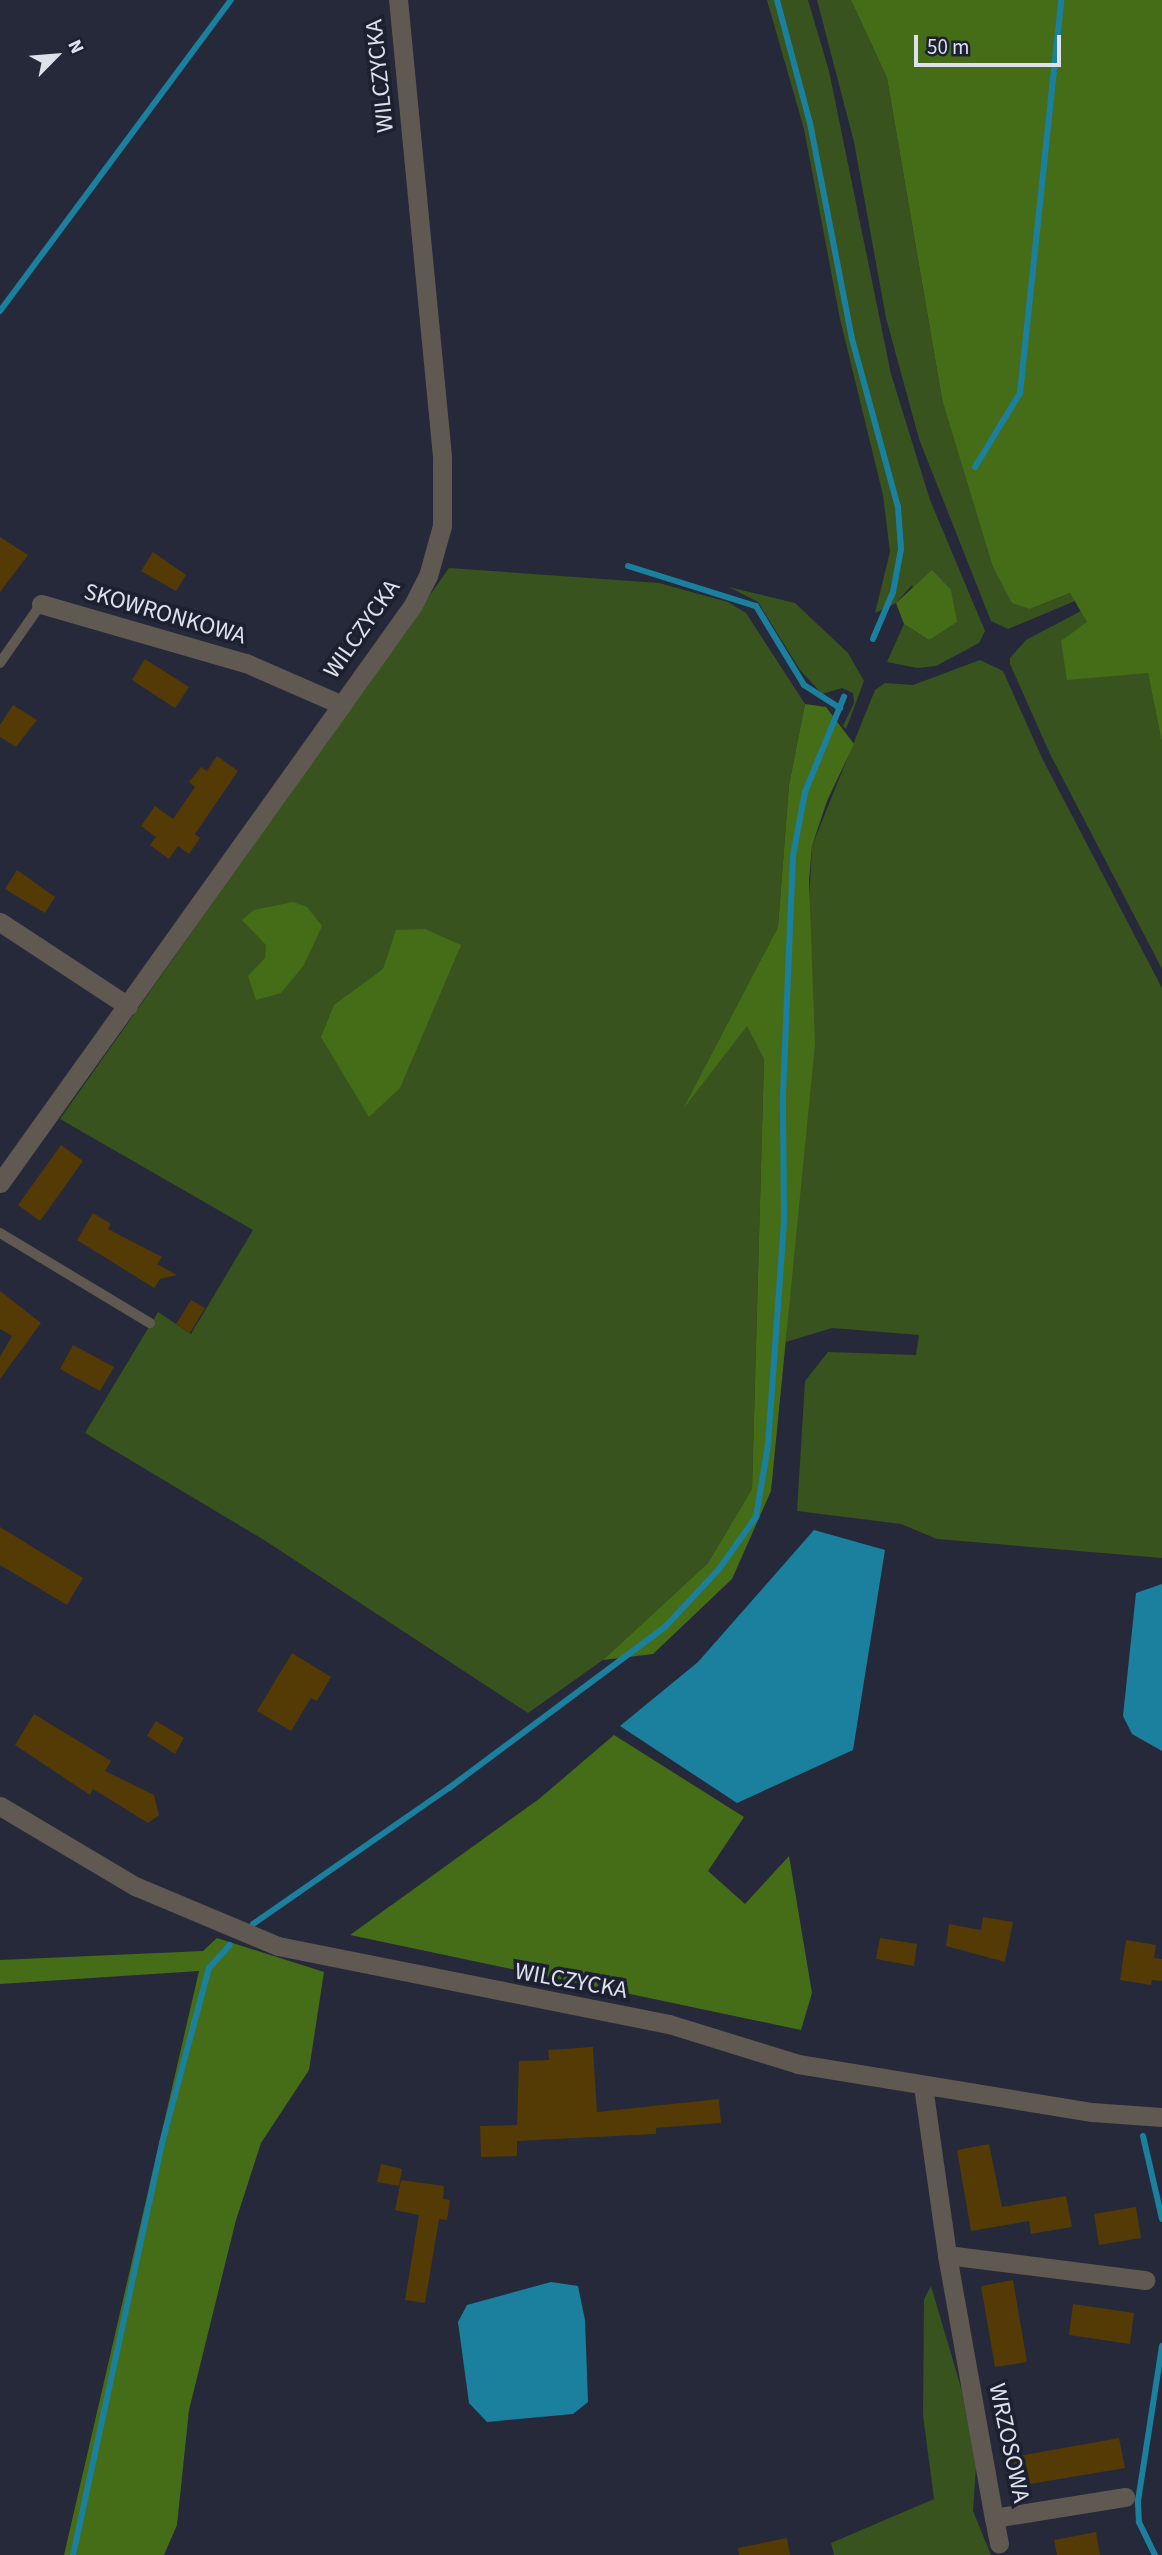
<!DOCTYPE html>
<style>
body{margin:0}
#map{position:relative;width:1162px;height:2555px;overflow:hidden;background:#25293a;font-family:"Source Sans 3",sans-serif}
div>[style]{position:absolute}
.green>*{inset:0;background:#38531d}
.forest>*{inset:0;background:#456d17}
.water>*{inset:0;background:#1b809e}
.stream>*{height:6px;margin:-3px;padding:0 3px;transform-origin:3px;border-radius:3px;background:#1b809e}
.building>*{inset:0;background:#543a05}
.service>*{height:10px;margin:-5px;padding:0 5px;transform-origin:5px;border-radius:5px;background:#5f5951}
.minor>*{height:19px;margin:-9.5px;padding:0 9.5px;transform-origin:9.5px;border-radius:9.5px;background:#5f5951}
.tertiary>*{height:19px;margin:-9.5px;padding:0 9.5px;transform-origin:9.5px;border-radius:9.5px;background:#5f5951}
span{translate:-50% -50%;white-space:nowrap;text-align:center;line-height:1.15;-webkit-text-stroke:7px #1c2030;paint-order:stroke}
.street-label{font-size:24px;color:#dee1ec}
.north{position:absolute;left:21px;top:21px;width:70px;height:70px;-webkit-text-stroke:5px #1c2030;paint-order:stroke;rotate:65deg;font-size:19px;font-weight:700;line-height:28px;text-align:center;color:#dee1ec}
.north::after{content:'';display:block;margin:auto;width:24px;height:32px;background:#dee1ec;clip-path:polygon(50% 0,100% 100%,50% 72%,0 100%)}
.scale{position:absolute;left:914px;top:35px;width:147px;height:32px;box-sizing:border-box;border:4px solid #dee1ec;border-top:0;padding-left:9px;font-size:21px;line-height:24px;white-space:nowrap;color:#dee1ec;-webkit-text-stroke:5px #1c2030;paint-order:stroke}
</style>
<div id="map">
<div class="green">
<i style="clip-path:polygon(767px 0,808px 0,829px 71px,891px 374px,930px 500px,985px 631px,979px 643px,936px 666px,917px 668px,887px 662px,904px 624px,929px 640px,912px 585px,896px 603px,875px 613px,890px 552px,883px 495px,840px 319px,804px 129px)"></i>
<i style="clip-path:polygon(817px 0,851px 0,887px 78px,942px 399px,1030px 609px,1070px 593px,1075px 601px,1008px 629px,991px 621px,919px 439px,886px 318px,854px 142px)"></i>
<i style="clip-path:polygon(449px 568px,659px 583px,728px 602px,746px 613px,805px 704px,789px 785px,778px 927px,686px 1104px,747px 1025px,764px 1059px,752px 1489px,708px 1563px,603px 1660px,528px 1713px,264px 1540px,85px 1433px,158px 1312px,191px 1334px,253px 1230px,60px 1119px)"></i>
<i style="clip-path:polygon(729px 587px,795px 603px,848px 653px,864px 681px,846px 729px,843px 726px,854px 703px,853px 693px,842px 688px,822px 694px,800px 670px,758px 602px)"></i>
<i style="clip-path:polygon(1081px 611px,1087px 622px,1148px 672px,1162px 743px,1162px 969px,1050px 754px,1010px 664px,1010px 658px,1026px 640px)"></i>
<i style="clip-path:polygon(980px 660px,1003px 671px,1042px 758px,1162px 988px,1162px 1558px,937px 1539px,901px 1524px,797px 1511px,805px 1381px,828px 1352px,916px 1355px,919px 1335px,832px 1328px,786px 1342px,812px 846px,875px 690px,885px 683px,913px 685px)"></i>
<i style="clip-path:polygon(931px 2286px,962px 2391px,976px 2467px,973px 2511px,991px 2555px,834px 2555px,831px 2543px,934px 2499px,923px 2415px,924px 2299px)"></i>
</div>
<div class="forest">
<i style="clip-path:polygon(851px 0,1162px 0,1162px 743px,1148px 673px,1067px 680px,1061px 641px,1087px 622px,1070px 593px,1030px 609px,1012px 603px,993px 567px,942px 399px,887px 78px)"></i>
<i style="clip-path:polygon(932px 570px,951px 590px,957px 622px,929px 640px,904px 624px,896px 603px)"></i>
<i style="clip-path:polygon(805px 704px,826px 707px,854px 744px,827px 801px,812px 846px,809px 880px,815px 1044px,771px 1491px,732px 1579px,653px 1654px,603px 1660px,708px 1563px,752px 1489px,764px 1059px,747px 1026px,683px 1109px,778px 927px,789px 785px)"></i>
<i style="clip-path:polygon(293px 902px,307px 907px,322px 926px,304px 965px,281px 993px,256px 1000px,248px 976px,265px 958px,266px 945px,242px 920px,254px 910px)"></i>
<i style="clip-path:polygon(425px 929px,461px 945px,400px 1088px,369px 1117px,321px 1037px,334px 1005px,383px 969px,396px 930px)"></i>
<i style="clip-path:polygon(614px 1735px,744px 1817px,708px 1871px,745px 1904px,789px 1856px,812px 1993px,801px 2030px,350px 1935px,539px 1799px)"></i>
<i style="clip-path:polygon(217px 1938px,324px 1972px,309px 2070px,261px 2143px,236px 2220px,189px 2410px,177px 2525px,164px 2555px,64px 2555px,199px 1971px,0 1984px,0 1960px,203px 1951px)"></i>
</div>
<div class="water">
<i style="clip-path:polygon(814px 1530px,885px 1550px,853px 1750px,737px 1803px,620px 1726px,698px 1662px)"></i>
<i style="clip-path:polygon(1162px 1584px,1162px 1751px,1132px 1734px,1123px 1716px,1136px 1593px)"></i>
<i style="clip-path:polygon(551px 2282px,578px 2286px,585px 2320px,588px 2402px,573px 2414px,487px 2422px,469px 2403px,458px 2322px,467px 2305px)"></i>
</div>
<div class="stream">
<i style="left:777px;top:0;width:127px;rotate:75deg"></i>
<i style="left:810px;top:123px;width:220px;rotate:79deg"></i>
<i style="left:852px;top:339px;width:174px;rotate:74.7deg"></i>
<i style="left:898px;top:507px;width:42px;rotate:85.9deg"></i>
<i style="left:901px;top:549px;width:44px;rotate:100.5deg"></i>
<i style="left:893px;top:592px;width:51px;rotate:113.1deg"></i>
<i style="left:0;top:311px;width:387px;rotate:-53.4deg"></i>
<i style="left:975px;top:467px;width:87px;rotate:-58.7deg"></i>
<i style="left:1020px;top:393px;width:395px;rotate:-84deg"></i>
<i style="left:628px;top:566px;width:134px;rotate:17.4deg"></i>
<i style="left:756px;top:606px;width:92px;rotate:58.7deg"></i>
<i style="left:804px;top:685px;width:43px;rotate:32.6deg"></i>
<i style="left:253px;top:1924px;width:239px;rotate:-34.8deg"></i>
<i style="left:449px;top:1788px;width:269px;rotate:-36.7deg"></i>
<i style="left:665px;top:1627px;width:79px;rotate:-47deg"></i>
<i style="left:719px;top:1569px;width:64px;rotate:-54.6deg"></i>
<i style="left:756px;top:1517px;width:73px;rotate:-80.5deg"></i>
<i style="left:768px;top:1445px;width:226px;rotate:-85.9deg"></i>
<i style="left:784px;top:1220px;width:125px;rotate:-90.5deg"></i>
<i style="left:783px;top:1095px;width:239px;rotate:-87.6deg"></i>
<i style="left:793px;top:856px;width:65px;rotate:-79.4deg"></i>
<i style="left:805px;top:792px;width:103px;rotate:-67.7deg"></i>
<i style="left:1143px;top:2136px;width:85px;rotate:77.1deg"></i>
<i style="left:73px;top:2555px;width:422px;rotate:-77.8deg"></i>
<i style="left:162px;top:2143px;width:181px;rotate:-75deg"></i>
<i style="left:209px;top:1968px;width:31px;rotate:-48deg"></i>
<i style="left:1155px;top:2555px;width:37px;rotate:-116deg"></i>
<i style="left:1139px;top:2522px;width:21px;rotate:-93deg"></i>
<i style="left:1138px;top:2501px;width:157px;rotate:-81.2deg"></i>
</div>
<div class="building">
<i style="clip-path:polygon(0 537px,28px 555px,0 592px)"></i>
<i style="clip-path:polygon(153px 552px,186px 575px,176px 591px,141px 571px)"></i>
<i style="clip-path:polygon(145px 659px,189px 687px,175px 708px,132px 680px)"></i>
<i style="clip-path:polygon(13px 705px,37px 720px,16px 747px,0 737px,0 725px)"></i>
<i style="clip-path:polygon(217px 756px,238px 771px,195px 834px,200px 838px,189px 854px,178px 846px,169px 859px,150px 845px,156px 837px,141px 826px,155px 806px,173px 819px,195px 787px,189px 782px,201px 767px,207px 771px)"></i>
<i style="clip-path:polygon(17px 870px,55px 897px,45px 913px,5px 889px)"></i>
<i style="clip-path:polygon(61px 1145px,83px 1161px,40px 1221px,18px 1205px)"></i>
<i style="clip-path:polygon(93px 1213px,111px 1224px,108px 1229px,162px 1257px,157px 1264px,177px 1275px,160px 1279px,154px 1288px,77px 1240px)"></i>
<i style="clip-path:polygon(0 1291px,41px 1323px,0 1379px,0 1357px,12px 1336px,0 1329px)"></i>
<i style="clip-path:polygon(191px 1300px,205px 1308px,190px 1333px,176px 1324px)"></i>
<i style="clip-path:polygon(73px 1345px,114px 1367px,100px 1391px,60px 1369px)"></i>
<i style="clip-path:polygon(0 1527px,83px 1578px,67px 1605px,0 1565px)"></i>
<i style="clip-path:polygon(292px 1653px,331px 1677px,317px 1701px,311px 1698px,291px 1731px,257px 1711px)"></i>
<i style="clip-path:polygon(34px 1714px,111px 1761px,105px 1771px,154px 1795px,159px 1815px,148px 1823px,93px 1789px,90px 1795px,15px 1745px)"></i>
<i style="clip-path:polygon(156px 1721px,184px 1738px,175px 1754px,147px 1736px)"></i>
<i style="clip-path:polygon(983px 1917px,1013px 1922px,1005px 1962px,946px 1946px,949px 1924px,981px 1930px)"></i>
<i style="clip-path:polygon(880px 1938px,917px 1944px,914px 1966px,876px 1959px)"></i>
<i style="clip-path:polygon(1126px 1940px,1156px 1945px,1154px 1958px,1162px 1959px,1162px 1981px,1152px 1980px,1151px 1985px,1120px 1980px)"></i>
<i style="clip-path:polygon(593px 2047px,597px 2112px,719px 2099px,721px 2123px,656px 2128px,656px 2134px,517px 2141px,517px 2156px,481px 2157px,480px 2126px,517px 2125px,519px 2061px,549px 2060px,548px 2050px)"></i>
<i style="clip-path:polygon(989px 2144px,1002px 2207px,1066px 2196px,1072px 2227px,1031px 2234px,1029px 2221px,971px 2231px,957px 2150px)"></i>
<i style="clip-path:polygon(381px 2164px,402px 2169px,399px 2186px,377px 2182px)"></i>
<i style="clip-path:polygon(401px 2180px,444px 2186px,443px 2199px,450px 2200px,447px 2220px,439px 2219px,425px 2303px,405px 2300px,419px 2215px,395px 2210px)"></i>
<i style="clip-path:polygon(1136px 2207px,1141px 2238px,1099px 2245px,1094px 2214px)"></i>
<i style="clip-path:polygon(1013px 2280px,1027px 2362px,995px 2367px,981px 2286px)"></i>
<i style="clip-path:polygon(1073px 2304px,1134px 2313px,1130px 2344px,1069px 2335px)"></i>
<i style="clip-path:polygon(1119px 2438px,1125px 2468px,1018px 2486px,1013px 2457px)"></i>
<i style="clip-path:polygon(1096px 2532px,1100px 2555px,1057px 2555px,1054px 2540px)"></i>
<i style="clip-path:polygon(787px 2538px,790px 2555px,739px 2555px,738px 2548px)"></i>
</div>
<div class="service">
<i style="left:0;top:663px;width:72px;rotate:-55.2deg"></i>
<i style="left:0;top:1233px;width:175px;rotate:31deg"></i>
</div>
<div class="minor">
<i style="left:41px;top:604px;width:213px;rotate:16.1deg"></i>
<i style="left:246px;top:663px;width:103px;rotate:23.6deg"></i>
<i style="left:0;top:922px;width:153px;rotate:33.3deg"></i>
<i style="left:923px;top:2086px;width:171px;rotate:81.9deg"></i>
<i style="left:947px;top:2255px;width:267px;rotate:79.9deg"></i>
<i style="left:994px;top:2518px;width:133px;rotate:-9.1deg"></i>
<i style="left:947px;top:2255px;width:200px;rotate:7.2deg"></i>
<i style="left:994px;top:2518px;width:26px;rotate:79deg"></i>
</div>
<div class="tertiary">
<i style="left:0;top:1183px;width:710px;rotate:-54.45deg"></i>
<i style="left:413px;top:605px;width:33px;rotate:-63deg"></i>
<i style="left:428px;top:576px;width:52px;rotate:-74.4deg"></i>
<i style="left:442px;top:526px;width:70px;rotate:-90deg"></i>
<i style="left:442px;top:456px;width:458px;rotate:-95.5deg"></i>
<i style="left:0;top:1806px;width:157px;rotate:30.7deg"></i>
<i style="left:135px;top:1886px;width:155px;rotate:22.8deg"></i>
<i style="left:278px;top:1946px;width:399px;rotate:11.3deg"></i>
<i style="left:669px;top:2024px;width:135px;rotate:17.2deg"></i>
<i style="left:798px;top:2064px;width:298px;rotate:9.3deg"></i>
<i style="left:1092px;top:2112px;width:70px;rotate:4.1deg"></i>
</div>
<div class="street-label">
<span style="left:380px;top:76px;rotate:-96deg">WILCZYCKA</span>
<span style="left:165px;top:614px;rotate:16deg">SKOWRONKOWA</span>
<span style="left:362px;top:629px;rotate:-55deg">WILCZYCKA</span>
<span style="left:571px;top:1981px;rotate:10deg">WILCZYCKA</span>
<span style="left:1009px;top:2443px;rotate:78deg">WRZOSOWA</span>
</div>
<div class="north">N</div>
<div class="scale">50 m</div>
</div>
